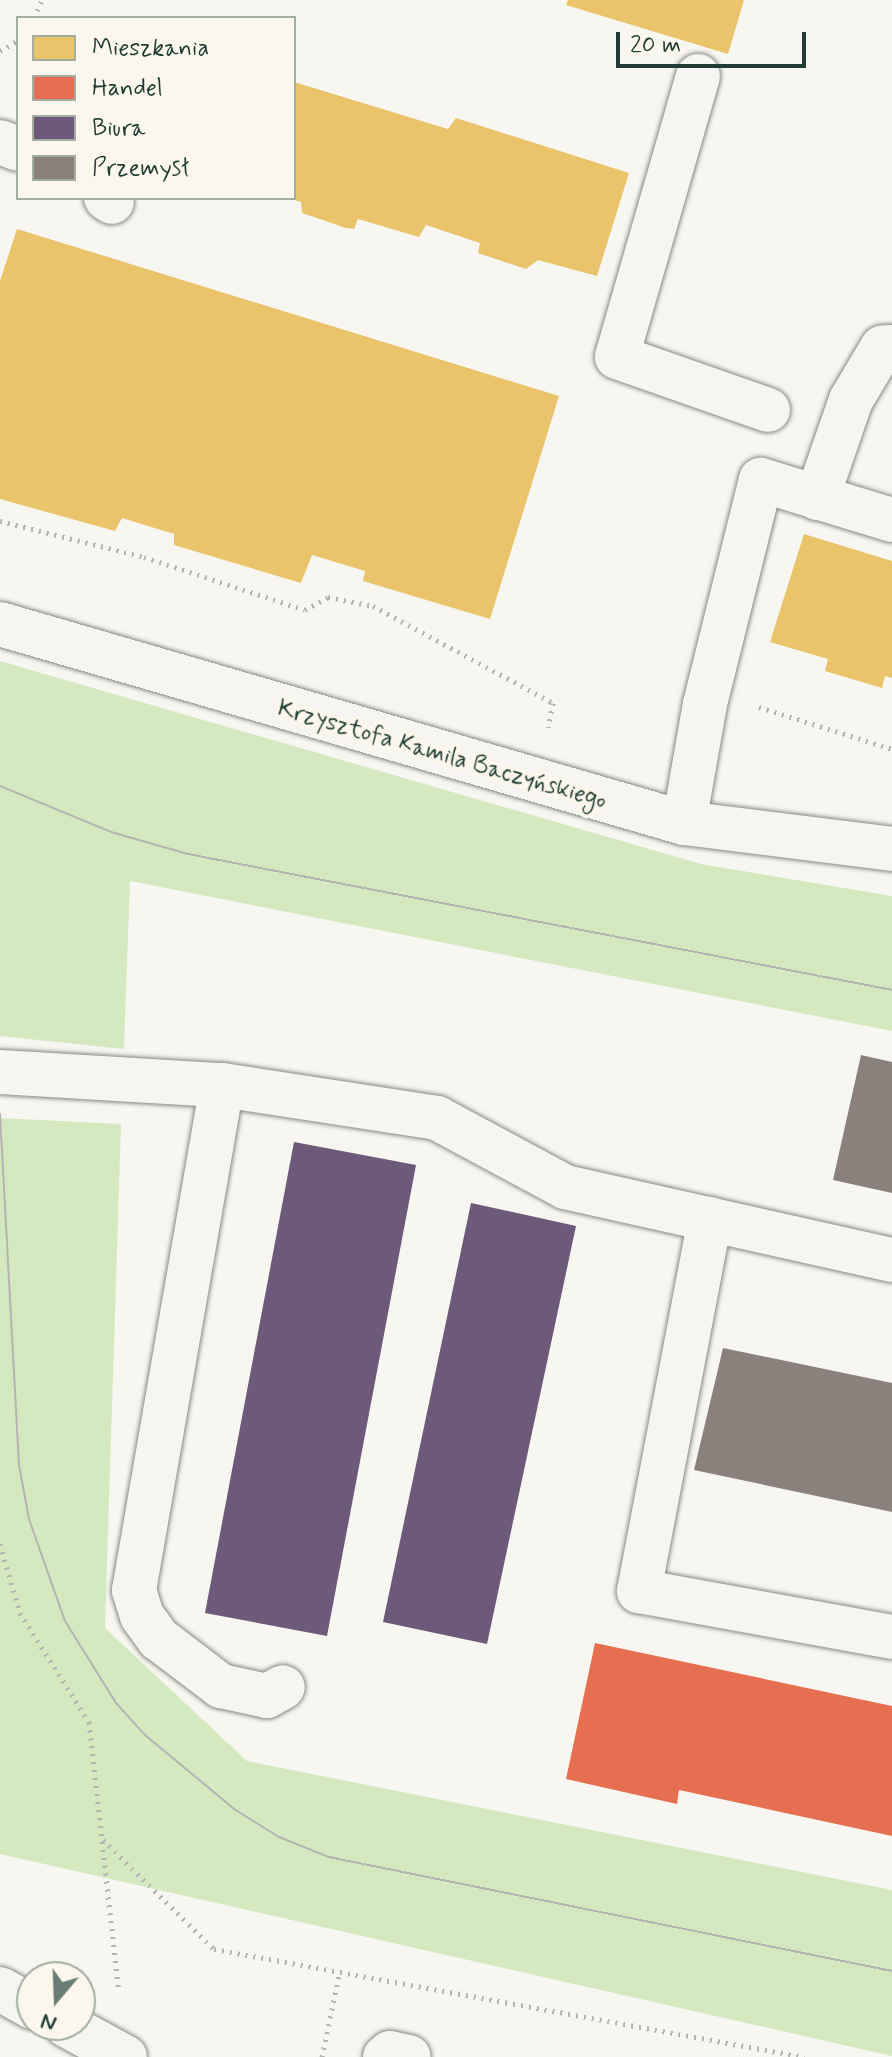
<!DOCTYPE html>
<meta charset="utf-8">
<style>
body{margin:0}
#map{position:relative;width:892px;height:2057px;overflow:hidden;background:#f8f6f0;font-family:Mynerve,sans-serif}
div>[style]{position:absolute}
.green>*{inset:0;background:#d5e9c1}
.homes>*{inset:0;background:#e9c46a}
.shops>*{inset:0;background:#e76f51}
.offices>*{inset:0;background:#6d597a}
.industry>*{inset:0;background:#8a817c}
.path>*{height:5px;margin-top:-2.5px;transform-origin:0;background:repeating-linear-gradient(90deg,#b2b5b1 0 2px,transparent 0 8px)}
.roads{filter:drop-shadow(0 0 2px #868b86) drop-shadow(0 0 2px #868b86)}
.minor>*{height:44px;margin:-22px;padding:0 22px;transform-origin:22px;border-radius:22px;background:#f6f5f1}
.tram>*{height:2px;margin:-1px;padding:0 1px;transform-origin:1px;border-radius:1px;background:#b2b5b1}
span{translate:-50% -50%;white-space:nowrap;text-align:center;line-height:1.15;-webkit-text-stroke:8px #fbf7ec;paint-order:stroke}
.street-label{font-size:24px;color:#1f3d34}
.legend{position:absolute;left:16px;top:16px;width:280px;height:184px;box-sizing:border-box;background:#fbf7ec;border:2px solid #a3ada2;margin:0;padding:10px 14px;list-style:none;font-size:24px;color:#1f3d34}
.legend li{display:flex;align-items:center;gap:16px;height:40px}
.legend b{width:40px;border:2px solid #a3ada2}
.north{position:absolute;left:16px;top:1961px;width:80px;height:80px;box-sizing:border-box;background:#fbf7ec;border:2px solid #a3ada2;border-radius:50%;rotate:199deg;font-size:22px;font-weight:700;line-height:32px;text-align:center;color:#1f3d34}
.north::after{content:'';display:block;margin:auto;width:28px;height:36px;background:#6b7e76;clip-path:polygon(50% 0,100% 100%,50% 72%,0 100%)}
.scale{position:absolute;left:616px;top:32px;width:190px;height:36px;box-sizing:border-box;border:4px solid #1f3d34;border-top:0;padding-left:10px;font-size:24px;line-height:28px;white-space:nowrap;color:#1f3d34;-webkit-text-stroke:6px #fbf7ec;paint-order:stroke}
</style>
<div id="map">
<div class="green">
<i style="clip-path:polygon(0 661px,701px 864px,892px 896px,892px 1031px,130px 881px,124px 1049px,0 1036px)"></i>
<i style="clip-path:polygon(0 1118px,121px 1124px,105px 1628px,247px 1761px,892px 1890px,892px 2056px,0 1854px)"></i>
</div>
<div class="homes">
<i style="clip-path:polygon(568px 0,744px 0,728px 54px,566px 5px)"></i>
<i style="clip-path:polygon(294px 82px,448px 129px,456px 118px,629px 173px,597px 276px,538px 260px,526px 269px,478px 253px,480px 243px,426px 225px,419px 237px,358px 219px,354px 229px,346px 228px,302px 213px,301px 202px,294px 200px)"></i>
<i style="clip-path:polygon(17px 229px,559px 396px,490px 619px,363px 581px,365px 571px,312px 555px,301px 583px,174px 545px,174px 534px,122px 518px,115px 531px,0 499px,0 281px)"></i>
<i style="clip-path:polygon(804px 534px,892px 561px,892px 678px,885px 676px,882px 688px,825px 671px,828px 659px,770px 642px)"></i>
</div>
<div class="shops">
<i style="clip-path:polygon(595px 1643px,892px 1706px,892px 1836px,679px 1790px,677px 1804px,566px 1779px)"></i>
</div>
<div class="offices">
<i style="clip-path:polygon(294px 1142px,416px 1165px,327px 1636px,205px 1613px)"></i>
<i style="clip-path:polygon(471px 1203px,576px 1226px,487px 1644px,383px 1622px)"></i>
</div>
<div class="industry">
<i style="clip-path:polygon(861px 1055px,892px 1062px,892px 1193px,833px 1180px)"></i>
<i style="clip-path:polygon(723px 1348px,892px 1383px,892px 1512px,694px 1470px)"></i>
</div>
<div class="path">
<i style="left:34px;top:18px;width:20px;rotate:-66deg"></i>
<i style="left:0;top:51px;width:21px;rotate:-31deg"></i>
<i style="left:0;top:521px;width:148px;rotate:14deg"></i>
<i style="left:144px;top:557px;width:169px;rotate:18.2deg"></i>
<i style="left:305px;top:610px;width:26px;rotate:-29deg"></i>
<i style="left:328px;top:597px;width:46px;rotate:11.3deg"></i>
<i style="left:373px;top:606px;width:204px;rotate:28.3deg"></i>
<i style="left:553px;top:703px;width:25px;rotate:101deg"></i>
<i style="left:759px;top:707px;width:139px;rotate:17.5deg"></i>
<i style="left:0;top:1544px;width:72px;rotate:73.8deg"></i>
<i style="left:20px;top:1613px;width:129px;rotate:57.7deg"></i>
<i style="left:89px;top:1722px;width:272px;rotate:83.7deg"></i>
<i style="left:103px;top:1840px;width:156px;rotate:44.5deg"></i>
<i style="left:214px;top:1949px;width:600px;rotate:10.37deg"></i>
<i style="left:322px;top:2057px;width:88px;rotate:-78.2deg"></i>
</div>
<div class="roads">
<div class="minor">
<i style="left:698px;top:76px;width:292px;rotate:106.1deg"></i>
<i style="left:617px;top:357px;width:160px;rotate:19.3deg"></i>
<i style="left:0;top:142px;width:19px;rotate:21deg"></i>
<i style="left:106px;top:198px;width:7px;rotate:34deg"></i>
<i style="left:817px;top:498px;width:104px;rotate:-70.9deg"></i>
<i style="left:851px;top:400px;width:61px;rotate:-59.2deg"></i>
<i style="left:882px;top:348px;width:10px;rotate:-6deg"></i>
<i style="left:0;top:624px;width:712px;rotate:16.22deg"></i>
<i style="left:684px;top:823px;width:210px;rotate:7.1deg"></i>
<i style="left:684px;top:823px;width:121px;rotate:-80deg"></i>
<i style="left:705px;top:704px;width:231px;rotate:-76deg"></i>
<i style="left:761px;top:480px;width:137px;rotate:17deg"></i>
<i style="left:0;top:1072px;width:222px;rotate:3.4deg"></i>
<i style="left:222px;top:1085px;width:218px;rotate:8.7deg"></i>
<i style="left:437px;top:1118px;width:145px;rotate:28.3deg"></i>
<i style="left:565px;top:1187px;width:335px;rotate:12.6deg"></i>
<i style="left:222px;top:1085px;width:513px;rotate:99.88deg"></i>
<i style="left:134px;top:1590px;width:27px;rotate:73deg"></i>
<i style="left:142px;top:1616px;width:29px;rotate:54deg"></i>
<i style="left:159px;top:1639px;width:78px;rotate:37.2deg"></i>
<i style="left:221px;top:1686px;width:47px;rotate:12.3deg"></i>
<i style="left:267px;top:1696px;width:18px;rotate:-29deg"></i>
<i style="left:710px;top:1219px;width:379px;rotate:100.8deg"></i>
<i style="left:639px;top:1591px;width:257px;rotate:10.3deg"></i>
<i style="left:0;top:1989px;width:37px;rotate:29deg"></i>
<i style="left:66px;top:2025px;width:67px;rotate:28.5deg"></i>
<i style="left:385px;top:2057px;width:6px;rotate:-39deg"></i>
<i style="left:390px;top:2053px;width:19px;rotate:12deg"></i>
</div>
</div>
<div class="tram">
<i style="left:0;top:786px;width:120px;rotate:22.5deg"></i>
<i style="left:111px;top:832px;width:80px;rotate:15.9deg"></i>
<i style="left:188px;top:854px;width:717px;rotate:10.93deg"></i>
<i style="left:0;top:1114px;width:352px;rotate:86.9deg"></i>
<i style="left:19px;top:1465px;width:55px;rotate:79.5deg"></i>
<i style="left:29px;top:1519px;width:108px;rotate:70.6deg"></i>
<i style="left:65px;top:1621px;width:97px;rotate:58.1deg"></i>
<i style="left:116px;top:1703px;width:43px;rotate:47.8deg"></i>
<i style="left:145px;top:1735px;width:116px;rotate:39.7deg"></i>
<i style="left:234px;top:1809px;width:53px;rotate:31.9deg"></i>
<i style="left:279px;top:1837px;width:54px;rotate:21.8deg"></i>
<i style="left:329px;top:1857px;width:574px;rotate:11.45deg"></i>
</div>
<div class="street-label">
<span style="left:442px;top:755px;rotate:16deg">Krzysztofa Kamila Baczyńskiego</span>
</div>
<ul class="legend">
<li><b style="height:22px;background:#e9c46a"></b>Mieszkania</li>
<li><b style="height:22px;background:#e76f51"></b>Handel</li>
<li><b style="height:22px;background:#6d597a"></b>Biura</li>
<li><b style="height:22px;background:#8a817c"></b>Przemysł</li>
</ul>
<div class="north">N</div>
<div class="scale">20 m</div>
</div>
